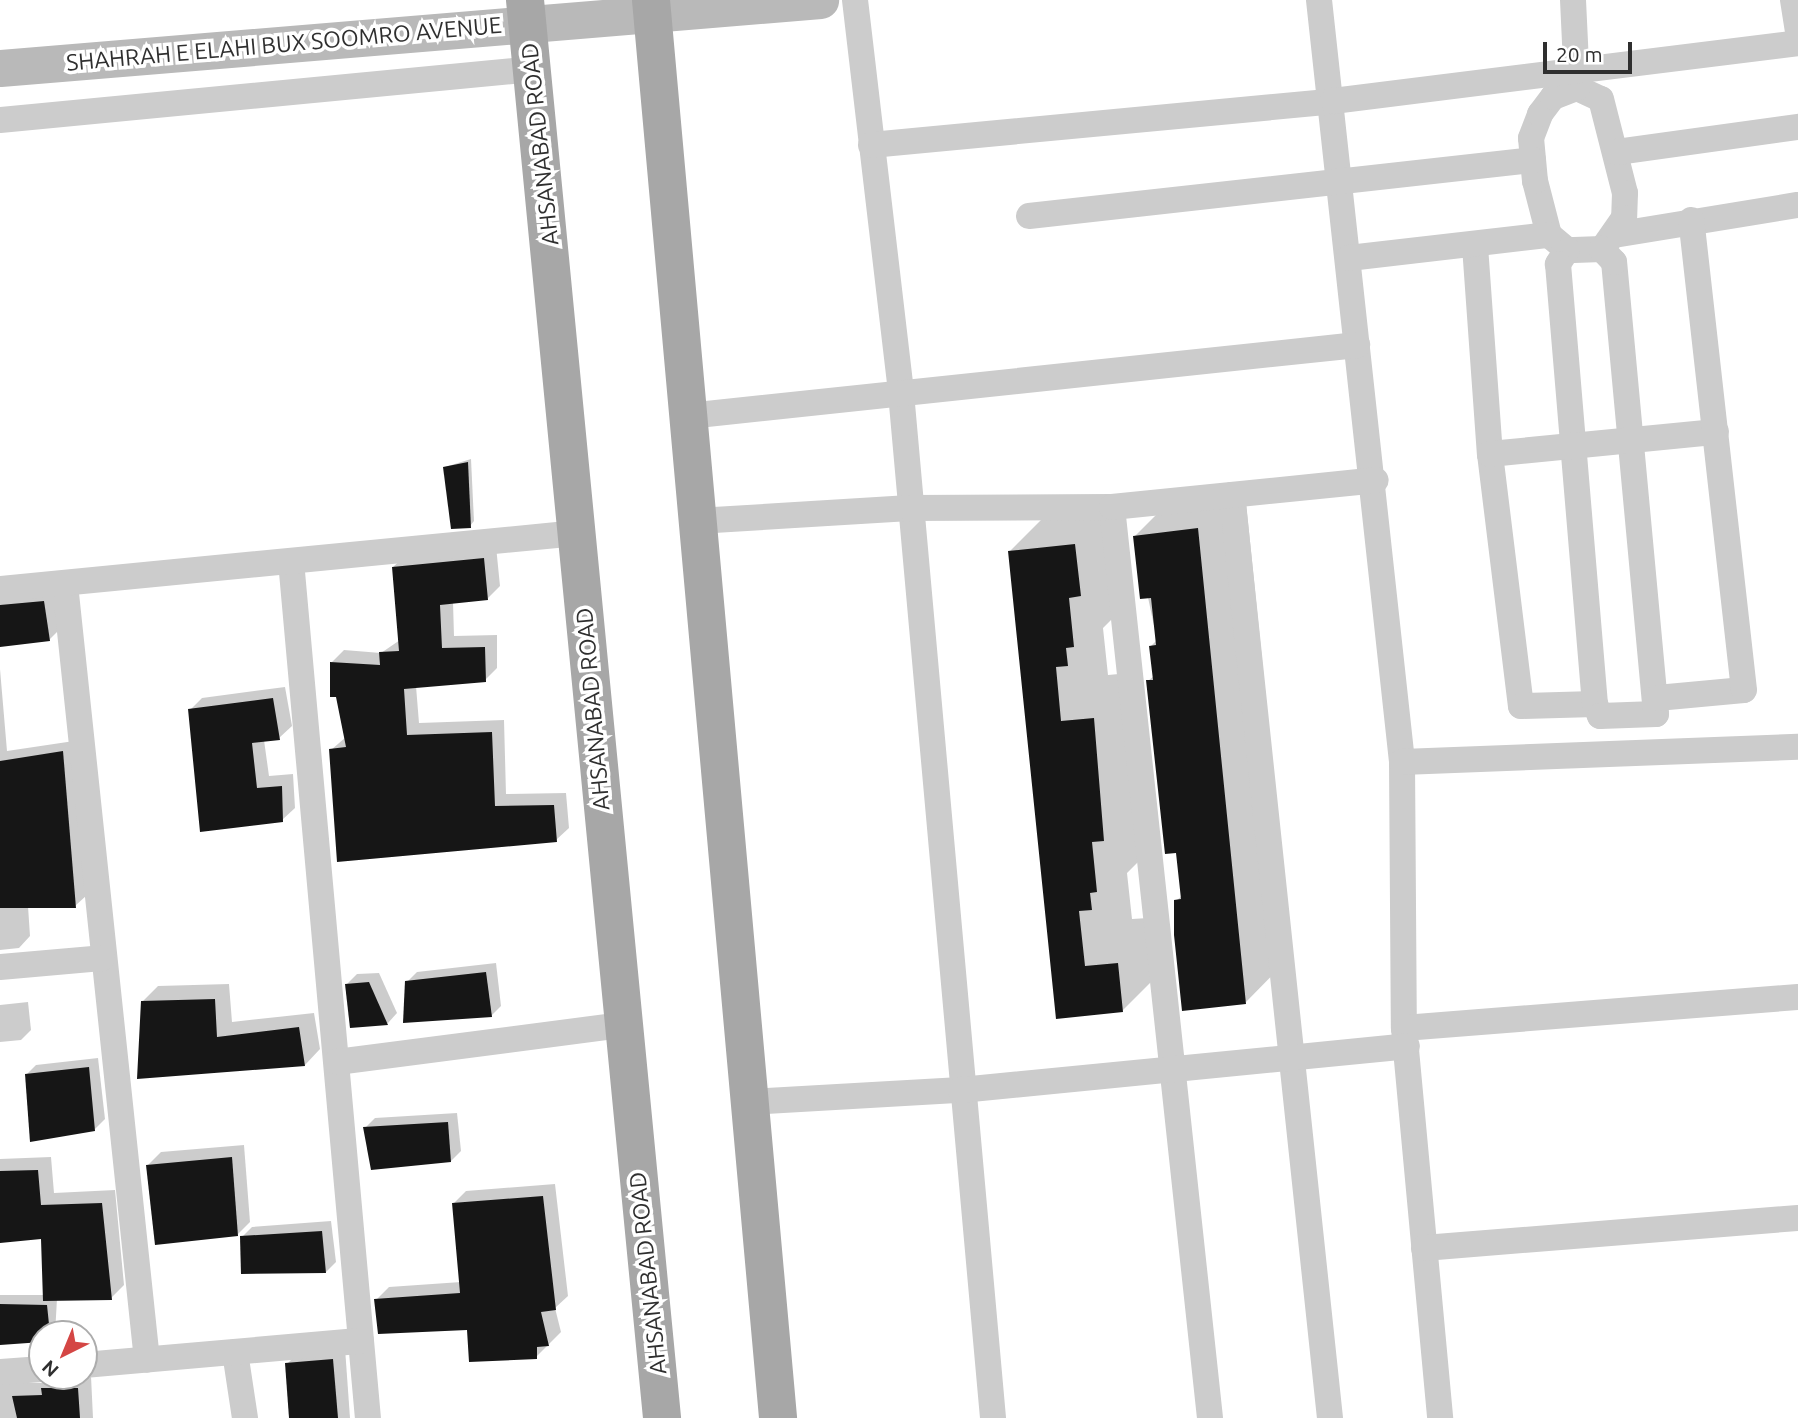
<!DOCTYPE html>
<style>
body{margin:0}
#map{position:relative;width:1798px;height:1418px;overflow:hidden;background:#fff;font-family:Ubuntu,sans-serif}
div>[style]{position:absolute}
.shadow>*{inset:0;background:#0003}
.building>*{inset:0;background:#161616}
.minor>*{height:26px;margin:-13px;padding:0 13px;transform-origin:13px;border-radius:13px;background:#ccc}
.secondary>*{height:37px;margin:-18.5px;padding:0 18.5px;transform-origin:18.5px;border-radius:18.5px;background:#b9b9b9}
.primary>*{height:38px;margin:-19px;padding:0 19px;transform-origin:19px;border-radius:19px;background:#a7a7a7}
span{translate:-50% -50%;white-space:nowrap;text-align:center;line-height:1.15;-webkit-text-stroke:7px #fff;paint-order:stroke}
.street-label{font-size:23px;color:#2f2f2f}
.north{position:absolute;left:28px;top:1320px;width:70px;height:70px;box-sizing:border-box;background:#fff;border:2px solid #acacac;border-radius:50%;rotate:223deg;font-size:19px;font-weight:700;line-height:28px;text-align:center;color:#2f2f2f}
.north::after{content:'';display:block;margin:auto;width:24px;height:32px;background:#d44644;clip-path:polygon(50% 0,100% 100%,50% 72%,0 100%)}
.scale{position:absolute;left:1543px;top:42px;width:89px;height:32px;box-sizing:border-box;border:4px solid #2f2f2f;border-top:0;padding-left:9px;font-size:21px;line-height:24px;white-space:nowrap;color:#2f2f2f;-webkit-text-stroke:5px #fff;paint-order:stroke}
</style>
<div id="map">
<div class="shadow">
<i style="clip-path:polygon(471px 459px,474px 521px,470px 526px,445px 467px)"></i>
<i style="clip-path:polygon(1244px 482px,1292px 955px,1246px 1002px,1176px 901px,1183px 895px,1177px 851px,1148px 681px,1155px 675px,1151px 646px,1157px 640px,1135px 536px,1182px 489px)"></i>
<i style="clip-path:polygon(1121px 498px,1114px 617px,1103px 628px,1108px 675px,1140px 672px,1138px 862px,1127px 873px,1132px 919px,1164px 917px,1169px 964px,1122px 1011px,1058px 1017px,1009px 552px,1056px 505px)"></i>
<i style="clip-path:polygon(496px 546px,500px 586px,487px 599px,453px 602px,454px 636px,497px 635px,497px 668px,485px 680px,416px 686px,419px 723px,504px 720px,506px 794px,566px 793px,569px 828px,556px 840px,331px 750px,346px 737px,332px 662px,344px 650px,381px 653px,400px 640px,393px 567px,406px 555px)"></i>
<i style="clip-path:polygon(53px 591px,59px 630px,49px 640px,0 646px,0 595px)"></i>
<i style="clip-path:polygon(0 669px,7px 751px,74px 741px,87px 895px,75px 906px,28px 906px,30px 936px,19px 948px,0 950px)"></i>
<i style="clip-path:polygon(285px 687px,292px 726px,279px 738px,264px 740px,269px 776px,293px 774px,295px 808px,282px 820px,190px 710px,202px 698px)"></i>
<i style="clip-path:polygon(496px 963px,501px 1006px,491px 1016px,407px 982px,417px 972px)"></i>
<i style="clip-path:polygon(379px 973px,397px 1013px,388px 1023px,352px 1026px,347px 984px,357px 974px)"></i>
<i style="clip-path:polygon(229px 984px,232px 1022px,314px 1013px,320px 1049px,305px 1065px,139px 1077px,143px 1001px,158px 986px)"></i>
<i style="clip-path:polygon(28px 1002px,31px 1030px,21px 1040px,0 1042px,0 1005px)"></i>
<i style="clip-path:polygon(98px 1058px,105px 1119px,95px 1129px,26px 1075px,36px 1065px)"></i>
<i style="clip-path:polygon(457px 1113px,461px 1151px,451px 1161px,365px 1128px,375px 1118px)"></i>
<i style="clip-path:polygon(244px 1145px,250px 1222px,238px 1234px,148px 1165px,161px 1152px)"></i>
<i style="clip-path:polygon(51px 1157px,54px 1193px,115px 1190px,124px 1285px,111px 1298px,57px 1299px,55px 1334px,0 1343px,0 1295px,44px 1295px,42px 1237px,0 1241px,0 1159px)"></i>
<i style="clip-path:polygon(555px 1184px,568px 1296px,555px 1308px,561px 1332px,536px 1357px,469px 1328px,376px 1300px,389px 1287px,461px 1282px,453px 1204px,466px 1191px)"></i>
<i style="clip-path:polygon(331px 1221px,336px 1262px,326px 1272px,242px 1237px,252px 1227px)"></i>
<i style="clip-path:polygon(345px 1348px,350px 1418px,292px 1418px,287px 1364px,299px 1352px)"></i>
<i style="clip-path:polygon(56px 1376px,91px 1376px,93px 1418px,0 1418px,0 1383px,49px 1383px)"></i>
</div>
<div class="building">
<i style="clip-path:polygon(468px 462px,471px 528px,451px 529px,443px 467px)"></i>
<i style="clip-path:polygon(1198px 528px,1246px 1004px,1182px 1011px,1174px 935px,1174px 900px,1181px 899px,1176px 853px,1165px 854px,1146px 680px,1153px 680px,1149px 646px,1156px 645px,1151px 598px,1140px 599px,1133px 536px)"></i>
<i style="clip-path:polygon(1075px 544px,1081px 596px,1069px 598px,1074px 647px,1066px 648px,1068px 666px,1056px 667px,1061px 721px,1094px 718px,1104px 841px,1092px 842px,1097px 892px,1090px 893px,1092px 910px,1079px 911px,1085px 966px,1118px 963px,1123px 1012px,1056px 1019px,1008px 551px)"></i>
<i style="clip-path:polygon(484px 558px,488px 600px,440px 605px,442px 648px,485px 647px,486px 682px,404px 689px,407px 735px,492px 732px,495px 806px,554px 805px,557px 842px,337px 862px,329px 749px,346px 747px,336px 697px,330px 697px,330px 662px,380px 665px,379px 652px,399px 651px,392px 567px)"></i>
<i style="clip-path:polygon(44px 601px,50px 641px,0 647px,0 605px)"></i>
<i style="clip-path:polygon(273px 698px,280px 740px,252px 743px,257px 788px,282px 786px,283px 822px,200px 832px,188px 709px)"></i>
<i style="clip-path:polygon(63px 751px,76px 908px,0 908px,0 761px)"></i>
<i style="clip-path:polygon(486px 972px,492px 1017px,403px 1023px,405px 981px)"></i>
<i style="clip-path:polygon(369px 982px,388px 1025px,350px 1028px,345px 984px)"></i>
<i style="clip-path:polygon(215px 999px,217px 1037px,299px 1027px,305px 1066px,137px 1079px,141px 1001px)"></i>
<i style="clip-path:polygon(89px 1067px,95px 1131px,30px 1142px,25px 1074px)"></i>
<i style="clip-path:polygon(448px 1122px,451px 1162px,371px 1170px,363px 1127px)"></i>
<i style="clip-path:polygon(232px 1157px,238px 1236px,155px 1245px,146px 1165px)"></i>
<i style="clip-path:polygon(38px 1170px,41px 1205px,102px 1203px,112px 1300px,43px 1301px,41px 1239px,0 1243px,0 1171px)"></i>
<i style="clip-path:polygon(543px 1196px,556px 1310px,541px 1312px,549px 1346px,537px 1347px,537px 1359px,469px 1362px,467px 1330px,378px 1334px,374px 1299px,460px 1293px,452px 1203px)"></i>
<i style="clip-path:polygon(322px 1231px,326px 1273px,241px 1274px,240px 1236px)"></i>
<i style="clip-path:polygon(0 1304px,47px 1305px,50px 1334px,42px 1334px,42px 1342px,0 1345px)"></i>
<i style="clip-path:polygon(333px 1359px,338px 1418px,289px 1418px,285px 1363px)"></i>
<i style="clip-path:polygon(41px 1388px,78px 1388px,80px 1418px,17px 1418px,12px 1396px,42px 1395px)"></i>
</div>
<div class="minor">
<i style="left:855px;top:0;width:396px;rotate:83.3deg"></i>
<i style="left:901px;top:393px;width:1029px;rotate:84.87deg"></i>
<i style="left:1319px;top:0;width:767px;rotate:83.78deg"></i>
<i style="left:1402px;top:762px;width:266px;rotate:89.6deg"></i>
<i style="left:1404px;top:1028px;width:392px;rotate:84.7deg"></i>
<i style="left:1573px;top:0;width:85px;rotate:87.3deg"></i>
<i style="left:1793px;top:0;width:31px;rotate:81deg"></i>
<i style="left:1577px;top:88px;width:26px;rotate:25deg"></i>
<i style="left:1601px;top:99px;width:97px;rotate:75.7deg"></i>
<i style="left:1625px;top:193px;width:25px;rotate:92deg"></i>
<i style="left:1624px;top:218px;width:38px;rotate:125deg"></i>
<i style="left:1602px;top:249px;width:35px;rotate:178deg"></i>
<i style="left:1567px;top:250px;width:23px;rotate:-140deg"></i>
<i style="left:1549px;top:235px;width:56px;rotate:-104.5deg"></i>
<i style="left:1535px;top:181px;width:43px;rotate:-95.3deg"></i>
<i style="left:1531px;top:138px;width:26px;rotate:-69deg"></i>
<i style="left:1540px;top:114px;width:21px;rotate:-53deg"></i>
<i style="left:1553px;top:97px;width:26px;rotate:-21deg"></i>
<i style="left:0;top:120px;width:536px;rotate:-5.46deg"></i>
<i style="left:871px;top:145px;width:464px;rotate:-5.4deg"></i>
<i style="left:1333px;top:101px;width:469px;rotate:-7.1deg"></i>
<i style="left:1617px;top:152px;width:183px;rotate:-7.9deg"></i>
<i style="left:1029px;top:216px;width:507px;rotate:-6.34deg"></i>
<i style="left:1614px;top:235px;width:186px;rotate:-9.3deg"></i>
<i style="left:1475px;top:246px;width:209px;rotate:85.9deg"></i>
<i style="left:1490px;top:454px;width:254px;rotate:83deg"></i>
<i style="left:1521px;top:706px;width:74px;rotate:-1.5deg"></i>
<i style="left:1567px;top:250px;width:17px;rotate:123deg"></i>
<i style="left:1558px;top:264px;width:442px;rotate:85.2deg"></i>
<i style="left:1595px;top:704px;width:13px;rotate:67deg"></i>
<i style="left:1600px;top:716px;width:56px;rotate:-2deg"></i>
<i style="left:1656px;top:714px;width:454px;rotate:-95.3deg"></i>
<i style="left:1614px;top:262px;width:18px;rotate:-133deg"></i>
<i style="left:1349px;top:258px;width:201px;rotate:-6.6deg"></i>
<i style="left:688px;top:416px;width:673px;rotate:-6.06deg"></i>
<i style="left:1490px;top:454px;width:227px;rotate:-5.6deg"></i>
<i style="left:1232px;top:495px;width:928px;rotate:83.94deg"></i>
<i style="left:1112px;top:507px;width:916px;rotate:83.86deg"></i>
<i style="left:697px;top:521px;width:213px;rotate:-3.5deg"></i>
<i style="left:910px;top:508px;width:202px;rotate:-0.3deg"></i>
<i style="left:1112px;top:507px;width:265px;rotate:-5.8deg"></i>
<i style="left:291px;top:561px;width:860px;rotate:84.87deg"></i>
<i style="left:65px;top:584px;width:780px;rotate:83.97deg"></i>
<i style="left:0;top:589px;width:580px;rotate:-5.54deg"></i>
<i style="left:1657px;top:698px;width:87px;rotate:-5.3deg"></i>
<i style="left:1744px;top:690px;width:473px;rotate:-96.4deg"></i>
<i style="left:1402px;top:762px;width:396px;rotate:-2.2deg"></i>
<i style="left:0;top:967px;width:102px;rotate:-5deg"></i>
<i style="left:1404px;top:1028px;width:395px;rotate:-4.5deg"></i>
<i style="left:337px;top:1062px;width:288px;rotate:-7.4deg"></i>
<i style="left:750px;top:1102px;width:211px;rotate:-3.3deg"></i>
<i style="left:961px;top:1090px;width:448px;rotate:-5.6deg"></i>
<i style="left:1424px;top:1248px;width:375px;rotate:-4.6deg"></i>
<i style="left:235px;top:1352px;width:67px;rotate:81.4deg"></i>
<i style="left:84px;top:1365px;width:278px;rotate:-5deg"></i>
<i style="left:0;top:1372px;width:42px;rotate:-4.1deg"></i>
</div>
<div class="secondary">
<i style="left:0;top:68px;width:823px;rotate:-4.74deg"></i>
</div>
<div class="primary">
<i style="left:525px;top:0;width:1425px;rotate:84.48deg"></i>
<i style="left:651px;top:0;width:1424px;rotate:84.88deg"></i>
</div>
<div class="street-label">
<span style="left:284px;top:44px;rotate:-5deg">SHAHRAH E ELAHI BUX SOOMRO AVENUE</span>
<span style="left:540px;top:144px;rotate:-96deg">AHSANABAD ROAD</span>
<span style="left:593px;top:709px;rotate:-95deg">AHSANABAD ROAD</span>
<span style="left:648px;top:1273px;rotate:-96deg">AHSANABAD ROAD</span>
</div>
<div class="north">N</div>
<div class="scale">20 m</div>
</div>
